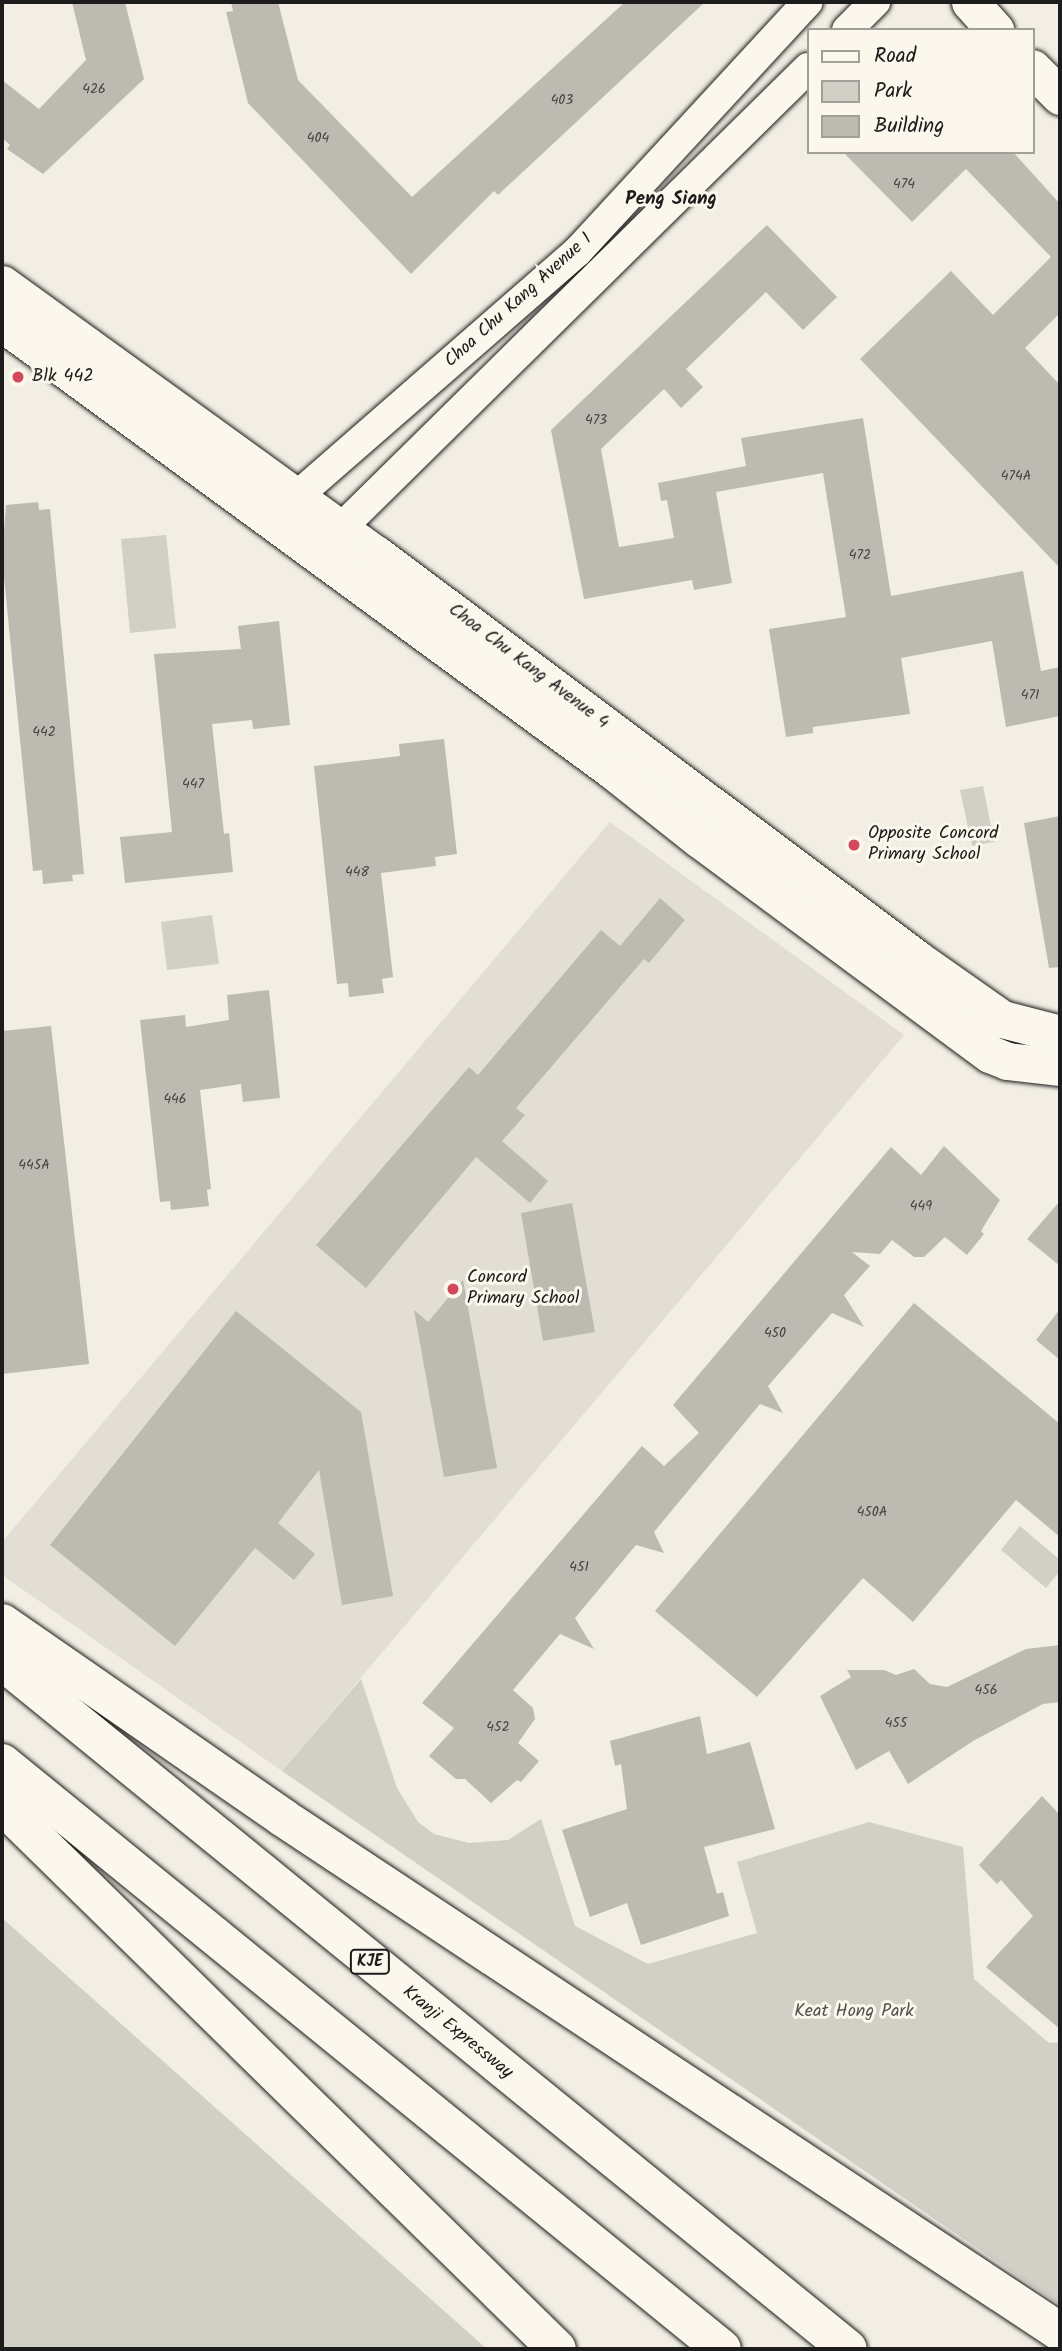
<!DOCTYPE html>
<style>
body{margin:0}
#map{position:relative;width:1062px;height:2351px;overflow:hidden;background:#f2eee4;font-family:Kalam,sans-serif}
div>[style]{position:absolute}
.built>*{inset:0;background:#e2ded5}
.green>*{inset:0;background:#d2cfc6}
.building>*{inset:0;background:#bdbab1}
.roads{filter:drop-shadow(0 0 2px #1c1c1c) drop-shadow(0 0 2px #1c1c1c)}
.minor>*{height:30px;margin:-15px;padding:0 15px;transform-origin:15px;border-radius:15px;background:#fbf7ec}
.tertiary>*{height:37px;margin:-18.5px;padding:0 18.5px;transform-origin:18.5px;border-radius:18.5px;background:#fbf7ec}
.motorway>*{height:38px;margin:-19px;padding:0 19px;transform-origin:19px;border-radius:19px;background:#fbf7ec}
.dots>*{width:19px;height:19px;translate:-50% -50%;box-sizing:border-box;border:4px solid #fbf7ec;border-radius:50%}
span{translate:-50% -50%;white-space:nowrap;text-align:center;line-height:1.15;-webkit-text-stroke:6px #fbf7ec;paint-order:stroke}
.number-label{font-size:14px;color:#444441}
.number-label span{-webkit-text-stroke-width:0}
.shield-label span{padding:2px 5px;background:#fbf7ec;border:2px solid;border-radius:5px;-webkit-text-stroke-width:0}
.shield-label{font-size:16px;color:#1c1c1c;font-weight:700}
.street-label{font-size:18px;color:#1c1c1c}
.poi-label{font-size:18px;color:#1c1c1c}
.left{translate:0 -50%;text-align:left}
.park-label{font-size:18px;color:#53524f}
.neighbourhood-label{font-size:19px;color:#1c1c1c;font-weight:700}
.frame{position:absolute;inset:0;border:4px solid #1c1c1c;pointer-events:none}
.legend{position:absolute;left:807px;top:28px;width:228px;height:126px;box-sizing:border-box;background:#fbf7ec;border:2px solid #a29f99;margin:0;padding:9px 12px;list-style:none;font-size:21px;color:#1c1c1c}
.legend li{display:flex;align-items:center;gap:14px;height:35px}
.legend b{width:35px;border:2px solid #a29f99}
</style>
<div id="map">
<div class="built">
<i style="clip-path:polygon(610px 822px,904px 1035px,282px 1771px,2px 1575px,2px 1542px)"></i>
</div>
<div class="green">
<i style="clip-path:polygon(166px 535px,176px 628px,130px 633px,121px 539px)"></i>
<i style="clip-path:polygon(983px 786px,994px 842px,972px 846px,960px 790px)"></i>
<i style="clip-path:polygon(212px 915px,219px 964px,167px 970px,161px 922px)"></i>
<i style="clip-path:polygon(1020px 1526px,1060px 1560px,1060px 1571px,1046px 1588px,1001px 1550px)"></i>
<i style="clip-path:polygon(361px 1679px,397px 1788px,418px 1822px,434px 1834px,469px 1843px,508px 1840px,541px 1819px,575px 1926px,648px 1964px,757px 1933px,737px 1862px,869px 1822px,963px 1847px,974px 1979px,1049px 2043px,1060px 2042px,1060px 2305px,282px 1771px)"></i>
<i style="clip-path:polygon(2px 1918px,487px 2349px,2px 2349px)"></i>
</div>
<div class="building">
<i style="clip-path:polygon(72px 2px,125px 2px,144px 79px,43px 174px,7px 149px,10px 145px,2px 138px,2px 80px,39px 109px,86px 60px)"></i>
<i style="clip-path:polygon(231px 2px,278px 2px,298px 80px,412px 197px,625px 2px,705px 2px,498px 195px,494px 191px,411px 274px,248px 103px,226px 12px,233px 11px)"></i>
<i style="clip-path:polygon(843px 152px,1013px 152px,1060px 204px,1060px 313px,1025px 348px,1060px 385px,1060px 568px,860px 359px,951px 271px,993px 315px,1051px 257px,966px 169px,912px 222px)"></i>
<i style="clip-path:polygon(767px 225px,837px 297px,803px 330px,766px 292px,686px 369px,703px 387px,681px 408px,664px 389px,601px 449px,619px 547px,674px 538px,667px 500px,661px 501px,658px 483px,746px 466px,741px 438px,863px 418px,891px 596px,1023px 571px,1041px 671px,1060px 667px,1060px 716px,1006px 727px,992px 641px,901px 658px,910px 714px,813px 727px,813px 733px,786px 737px,769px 629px,846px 617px,823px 473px,716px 492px,732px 583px,694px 590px,692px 580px,584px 599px,551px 430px)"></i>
<i style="clip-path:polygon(38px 502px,39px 510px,50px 509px,84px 874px,72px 875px,73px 881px,43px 884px,42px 870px,33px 871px,2px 557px,6px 505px)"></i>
<i style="clip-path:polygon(279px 621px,290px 725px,253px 729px,252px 720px,212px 724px,224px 834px,229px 833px,233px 872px,125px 883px,120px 837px,172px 832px,154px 654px,241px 649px,238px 626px)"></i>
<i style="clip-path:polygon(444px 739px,457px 854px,435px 857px,436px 866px,381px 873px,393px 977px,382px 979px,384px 993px,349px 997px,348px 983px,337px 984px,314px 766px,400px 756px,399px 744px)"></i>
<i style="clip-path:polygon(1060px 816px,1060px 967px,1049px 968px,1024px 823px)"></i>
<i style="clip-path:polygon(660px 898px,685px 920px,649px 963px,644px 959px,516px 1108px,525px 1115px,502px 1141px,548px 1181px,530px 1203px,476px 1157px,366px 1288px,316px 1245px,469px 1067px,478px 1075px,601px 930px,620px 946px)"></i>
<i style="clip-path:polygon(269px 990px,280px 1098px,243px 1102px,241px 1084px,200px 1090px,211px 1189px,207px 1190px,209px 1206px,171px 1210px,170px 1201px,160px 1202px,140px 1020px,185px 1015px,186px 1027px,229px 1020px,227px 995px)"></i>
<i style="clip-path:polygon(51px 1026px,89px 1364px,2px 1374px,2px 1031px)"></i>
<i style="clip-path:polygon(944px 1146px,1000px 1200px,981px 1231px,984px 1234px,967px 1255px,945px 1237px,924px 1257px,914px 1257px,892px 1240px,880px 1254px,852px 1252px,870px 1266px,844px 1295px,864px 1327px,832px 1313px,768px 1386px,783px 1413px,760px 1404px,654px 1532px,664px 1553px,636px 1545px,575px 1618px,594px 1649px,560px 1634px,513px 1690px,533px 1708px,535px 1719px,518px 1743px,539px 1761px,521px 1782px,517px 1780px,491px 1803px,465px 1779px,456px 1779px,429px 1756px,454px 1728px,422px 1703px,642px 1446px,664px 1466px,699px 1433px,673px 1405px,891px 1147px,921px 1175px)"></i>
<i style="clip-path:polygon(1060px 1201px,1060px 1266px,1027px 1239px)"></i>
<i style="clip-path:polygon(572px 1203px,595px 1332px,543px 1341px,521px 1213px)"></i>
<i style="clip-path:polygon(463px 1280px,497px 1468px,444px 1477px,414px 1310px,428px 1322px)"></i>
<i style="clip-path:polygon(914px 1303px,1060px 1424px,1060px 1537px,1016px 1500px,913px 1622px,863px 1578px,757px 1697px,655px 1611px)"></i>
<i style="clip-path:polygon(1060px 1309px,1060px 1360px,1036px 1340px)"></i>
<i style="clip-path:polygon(236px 1311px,361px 1412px,393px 1596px,342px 1605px,319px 1470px,278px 1523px,315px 1554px,294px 1580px,255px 1548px,175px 1646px,50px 1545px)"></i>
<i style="clip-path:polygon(1060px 1645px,1060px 1702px,1043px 1704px,973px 1741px,908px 1784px,889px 1751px,856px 1770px,820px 1696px,851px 1677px,847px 1670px,884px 1670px,896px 1675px,914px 1669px,930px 1684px,947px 1687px,1026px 1649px)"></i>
<i style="clip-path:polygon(700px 1716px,707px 1754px,750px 1742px,775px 1829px,704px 1847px,717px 1894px,723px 1892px,729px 1916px,641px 1945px,627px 1903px,590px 1917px,562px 1830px,627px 1809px,621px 1764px,615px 1766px,610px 1741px)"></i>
<i style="clip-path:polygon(1042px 1796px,1060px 1815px,1060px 2029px,986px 1967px,1033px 1916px,1001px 1880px,997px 1884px,979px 1865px)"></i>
</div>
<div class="roads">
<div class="minor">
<i style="left:847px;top:30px;width:40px;rotate:-45deg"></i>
<i style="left:280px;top:511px;width:394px;rotate:-41.1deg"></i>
<i style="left:577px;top:252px;width:340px;rotate:-47.3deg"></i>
<i style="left:325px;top:544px;width:678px;rotate:-44.58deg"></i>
</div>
<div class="tertiary">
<i style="left:970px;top:2px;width:38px;rotate:48deg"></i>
<i style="left:1032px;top:68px;width:40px;rotate:45deg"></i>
<i style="left:2px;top:284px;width:463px;rotate:35.9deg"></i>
<i style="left:377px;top:555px;width:674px;rotate:36.8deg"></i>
<i style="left:917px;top:959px;width:104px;rotate:35.2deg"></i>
<i style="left:1002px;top:1019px;width:60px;rotate:14.5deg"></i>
<i style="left:2px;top:323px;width:756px;rotate:36.23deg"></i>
<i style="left:612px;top:770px;width:111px;rotate:38.4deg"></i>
<i style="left:699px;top:839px;width:362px;rotate:36.5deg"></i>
<i style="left:990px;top:1054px;width:18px;rotate:22deg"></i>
<i style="left:1007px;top:1061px;width:53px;rotate:6.5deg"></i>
</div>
<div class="motorway">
<i style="left:2px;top:1623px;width:341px;rotate:34.7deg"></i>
<i style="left:282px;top:1817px;width:933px;rotate:33.5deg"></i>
<i style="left:2px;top:1661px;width:1090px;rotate:39.12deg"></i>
<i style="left:2px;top:1763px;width:928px;rotate:39.14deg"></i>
<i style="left:2px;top:1805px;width:777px;rotate:44.43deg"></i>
</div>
</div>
<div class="dots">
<i style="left:18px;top:377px;background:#d1495b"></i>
<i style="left:854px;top:845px;background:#d1495b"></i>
<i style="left:453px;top:1289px;background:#d1495b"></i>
</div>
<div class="number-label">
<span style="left:94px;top:89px">426</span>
<span style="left:562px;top:100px">403</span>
<span style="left:318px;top:138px">404</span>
<span style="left:904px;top:184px">474</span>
<span style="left:596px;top:420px">473</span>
<span style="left:1016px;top:476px">474A</span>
<span style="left:860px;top:555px">472</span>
<span style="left:1030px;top:695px">471</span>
<span style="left:44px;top:732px">442</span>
<span style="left:193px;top:784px">447</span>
<span style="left:357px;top:872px">448</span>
<span style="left:175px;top:1099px">446</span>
<span style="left:34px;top:1165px">445A</span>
<span style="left:921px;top:1206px">449</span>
<span style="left:775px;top:1333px">450</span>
<span style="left:872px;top:1512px">450A</span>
<span style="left:579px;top:1567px">451</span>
<span style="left:986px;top:1690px">456</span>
<span style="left:896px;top:1723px">455</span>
<span style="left:498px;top:1727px">452</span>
</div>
<div class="shield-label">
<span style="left:370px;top:1962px">KJE</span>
</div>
<div class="street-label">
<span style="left:519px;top:301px;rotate:-42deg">Choa Chu Kang Avenue 1</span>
<span style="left:528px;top:667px;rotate:37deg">Choa Chu Kang Avenue 4</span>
<span style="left:457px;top:2033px;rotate:39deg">Kranji Expressway</span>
</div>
<div class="poi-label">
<span class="left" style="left:32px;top:377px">Blk 442</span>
<span class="left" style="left:868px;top:845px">Opposite Concord<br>Primary School</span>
<span class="left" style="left:467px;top:1289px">Concord<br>Primary School</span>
</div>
<div class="park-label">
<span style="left:854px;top:2012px">Keat Hong Park</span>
</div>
<div class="neighbourhood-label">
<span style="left:671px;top:200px">Peng Siang</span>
</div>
<div class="frame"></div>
<ul class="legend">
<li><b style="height:9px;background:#fbf7ec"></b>Road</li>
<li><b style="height:19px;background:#d2cfc6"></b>Park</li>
<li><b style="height:19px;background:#bdbab1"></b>Building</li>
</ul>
</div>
